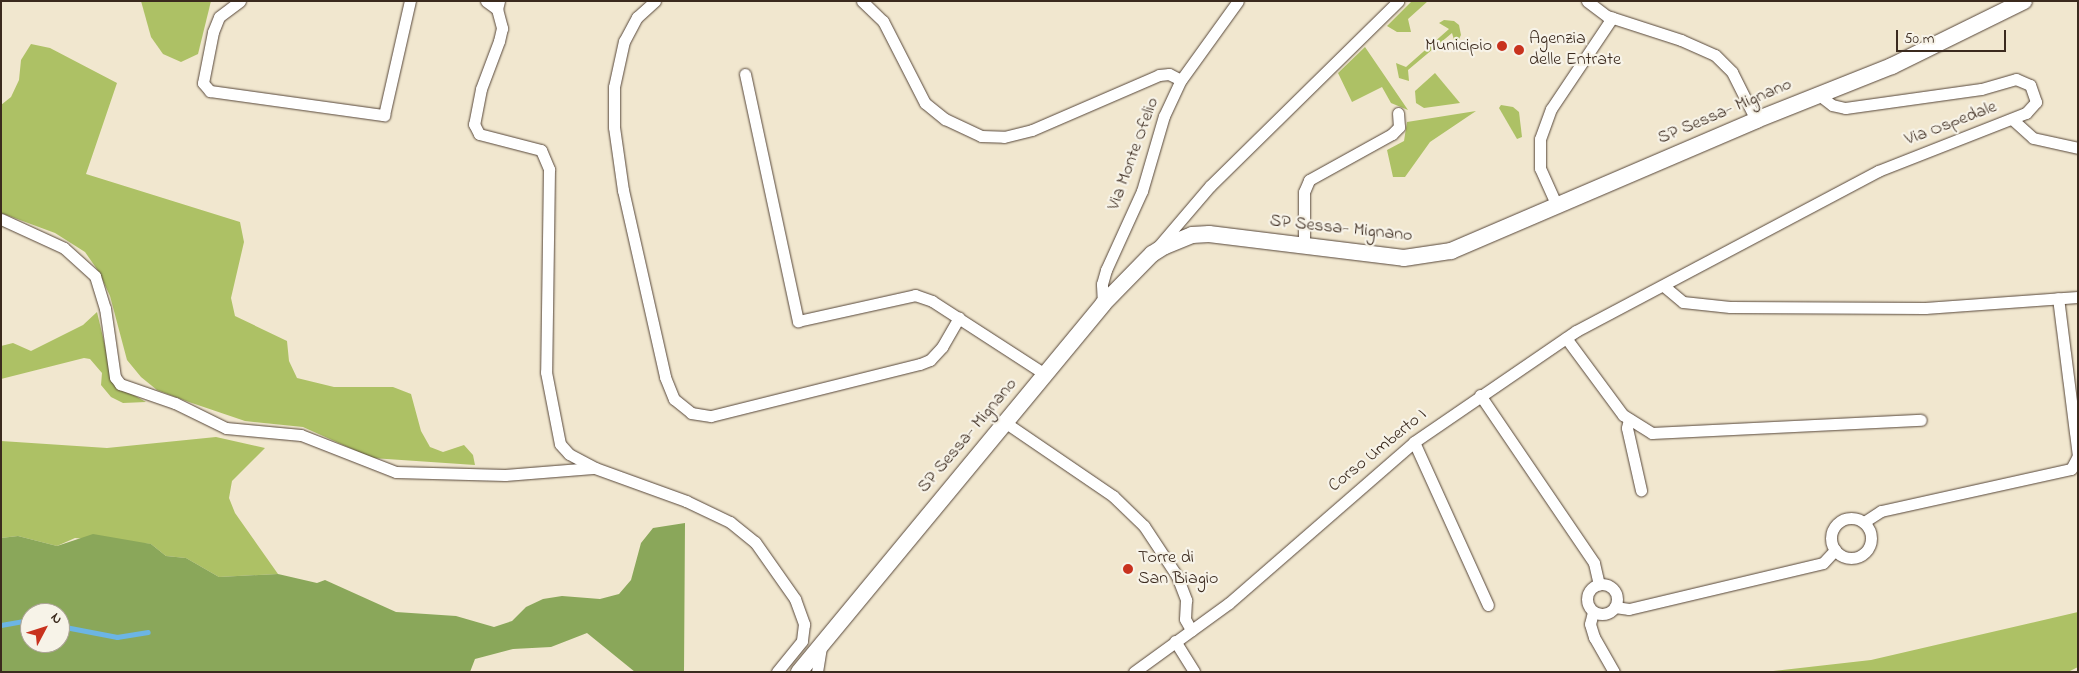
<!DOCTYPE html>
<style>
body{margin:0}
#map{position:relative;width:2079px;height:673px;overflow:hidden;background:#f1e7cf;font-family:"Indie Flower",sans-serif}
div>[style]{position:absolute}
.green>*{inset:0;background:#adc165}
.forest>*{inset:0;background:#8aa75a}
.stream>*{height:4.5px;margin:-2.25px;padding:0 2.25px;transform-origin:2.25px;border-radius:2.25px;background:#6cb5e4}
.roads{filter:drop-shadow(0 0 1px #564639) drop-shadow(0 0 1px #564639)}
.street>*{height:11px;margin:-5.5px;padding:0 5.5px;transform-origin:5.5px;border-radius:5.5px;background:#fff}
.street>.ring{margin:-5.5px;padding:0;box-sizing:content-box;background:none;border:11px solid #fff;border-radius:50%}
.secondary>*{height:16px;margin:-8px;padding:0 8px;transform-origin:8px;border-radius:8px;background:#fff}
.dots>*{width:14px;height:14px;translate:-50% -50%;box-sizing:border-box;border:2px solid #f7f3e8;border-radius:50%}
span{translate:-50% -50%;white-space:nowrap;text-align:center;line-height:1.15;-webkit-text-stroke:4.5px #f7f3e8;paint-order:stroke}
.poi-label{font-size:18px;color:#3b2a1e}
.left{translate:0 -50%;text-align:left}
.right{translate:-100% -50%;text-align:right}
.street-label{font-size:18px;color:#3b2a1e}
.frame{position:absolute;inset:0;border:2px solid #3b2a1e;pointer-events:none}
.north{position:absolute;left:20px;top:603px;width:50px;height:50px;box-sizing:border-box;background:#f7f3e8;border:1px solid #aca397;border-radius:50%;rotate:50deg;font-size:14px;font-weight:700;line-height:20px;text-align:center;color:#3b2a1e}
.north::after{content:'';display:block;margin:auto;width:18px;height:22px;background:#c8321e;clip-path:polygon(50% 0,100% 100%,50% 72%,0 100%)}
.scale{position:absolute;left:1896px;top:30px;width:110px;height:22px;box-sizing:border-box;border:2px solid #3b2a1e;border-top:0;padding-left:6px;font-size:15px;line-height:18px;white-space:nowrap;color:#3b2a1e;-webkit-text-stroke:4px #f7f3e8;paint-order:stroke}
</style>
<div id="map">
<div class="green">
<i style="clip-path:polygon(141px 1px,211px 1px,198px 54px,181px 62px,163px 54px,151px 37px)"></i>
<i style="clip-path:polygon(1412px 1px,1428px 1px,1408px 19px,1411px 32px,1397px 32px,1387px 26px)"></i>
<i style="clip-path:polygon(1444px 20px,1454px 21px,1459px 25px,1461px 35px,1458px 41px,1455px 43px,1452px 33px,1408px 70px,1409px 81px,1399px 78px,1396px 63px,1406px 67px,1449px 29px,1439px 23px)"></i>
<i style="clip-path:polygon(31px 44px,50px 48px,117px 83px,86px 174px,240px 222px,244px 242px,231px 298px,235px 316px,287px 341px,289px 361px,297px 378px,334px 387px,393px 387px,411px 394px,421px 431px,430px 447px,443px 452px,464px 445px,473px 455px,475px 465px,372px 458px,303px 427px,245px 421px,186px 401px,157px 390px,141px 377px,127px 360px,110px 296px,99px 272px,85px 252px,55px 233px,1px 213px,1px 105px,11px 97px,19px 80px,21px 60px)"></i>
<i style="clip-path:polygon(1365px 47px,1408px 110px,1391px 103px,1382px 87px,1352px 102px,1338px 73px)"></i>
<i style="clip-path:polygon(1435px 73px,1460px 103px,1424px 108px,1416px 103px,1415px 91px)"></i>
<i style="clip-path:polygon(1501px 105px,1513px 107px,1519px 112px,1522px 137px,1517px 139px,1499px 108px)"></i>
<i style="clip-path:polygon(1476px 111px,1430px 142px,1405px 177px,1393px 177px,1387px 150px,1404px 141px,1407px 122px)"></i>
<i style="clip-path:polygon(97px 312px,114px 384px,146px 402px,123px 403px,111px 397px,101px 385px,102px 373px,90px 359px,84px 358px,1px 379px,1px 346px,13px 343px,31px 351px,83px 325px)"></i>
<i style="clip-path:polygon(216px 437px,265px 448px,232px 481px,229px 498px,235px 513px,278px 574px,219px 577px,186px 558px,166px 556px,151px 544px,75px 538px,57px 546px,18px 536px,1px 538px,1px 441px,107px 448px)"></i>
<i style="clip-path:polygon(2078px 612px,2078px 667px,2068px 672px,1764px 672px,1871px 660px)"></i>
</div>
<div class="forest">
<i style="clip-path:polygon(evenodd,685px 523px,684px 672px,635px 672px,587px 633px,551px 647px,513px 649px,475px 659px,470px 672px,1px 672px,1px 538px,18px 536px,57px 546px,93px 534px,151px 544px,166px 556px,186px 558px,219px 577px,278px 574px,317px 583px,325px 580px,396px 612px,456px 616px,494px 627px,512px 621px,526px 607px,543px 599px,562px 596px,600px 599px,619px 594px,631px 580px,641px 543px,653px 528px,685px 523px,30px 613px,60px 613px,60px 643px,30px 643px,30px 613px)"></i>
</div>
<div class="stream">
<i style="left:1px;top:625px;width:29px;rotate:-10deg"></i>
<i style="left:60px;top:626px;width:58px;rotate:10.9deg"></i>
<i style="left:117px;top:637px;width:31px;rotate:-9deg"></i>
</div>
<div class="roads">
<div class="street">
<i style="left:240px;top:1px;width:26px;rotate:143deg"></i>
<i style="left:219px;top:17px;width:16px;rotate:112deg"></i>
<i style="left:213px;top:32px;width:52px;rotate:101.1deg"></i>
<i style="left:203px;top:83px;width:11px;rotate:49deg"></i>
<i style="left:210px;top:91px;width:176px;rotate:7.9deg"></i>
<i style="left:384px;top:115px;width:117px;rotate:-77.2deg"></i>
<i style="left:486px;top:1px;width:14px;rotate:36deg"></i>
<i style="left:499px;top:1px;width:8px;rotate:104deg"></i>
<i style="left:497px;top:9px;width:20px;rotate:75deg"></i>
<i style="left:502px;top:28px;width:13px;rotate:103deg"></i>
<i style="left:499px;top:41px;width:51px;rotate:110.6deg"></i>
<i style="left:481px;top:89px;width:36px;rotate:101deg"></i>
<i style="left:474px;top:124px;width:11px;rotate:63deg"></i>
<i style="left:479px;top:134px;width:64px;rotate:14.5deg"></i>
<i style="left:541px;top:150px;width:21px;rotate:67deg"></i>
<i style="left:549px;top:169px;width:203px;rotate:90.8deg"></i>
<i style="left:546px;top:372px;width:73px;rotate:79deg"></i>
<i style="left:560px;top:444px;width:13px;rotate:48deg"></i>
<i style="left:569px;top:454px;width:30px;rotate:28deg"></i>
<i style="left:595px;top:468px;width:97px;rotate:19.9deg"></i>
<i style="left:686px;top:501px;width:49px;rotate:25.5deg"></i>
<i style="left:730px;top:522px;width:32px;rotate:39deg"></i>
<i style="left:755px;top:542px;width:70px;rotate:54.9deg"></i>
<i style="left:795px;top:599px;width:27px;rotate:70deg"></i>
<i style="left:804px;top:624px;width:17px;rotate:97deg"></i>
<i style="left:802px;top:641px;width:40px;rotate:129deg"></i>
<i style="left:655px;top:1px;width:24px;rotate:138deg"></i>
<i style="left:637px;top:17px;width:27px;rotate:118deg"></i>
<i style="left:624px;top:41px;width:47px;rotate:102.3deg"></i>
<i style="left:614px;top:87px;width:40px;rotate:90deg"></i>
<i style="left:614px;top:127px;width:64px;rotate:81.9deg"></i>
<i style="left:623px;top:190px;width:192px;rotate:77.3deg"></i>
<i style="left:665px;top:377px;width:24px;rotate:68deg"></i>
<i style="left:674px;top:399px;width:22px;rotate:39deg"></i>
<i style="left:691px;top:413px;width:20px;rotate:9deg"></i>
<i style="left:711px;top:416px;width:215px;rotate:-14deg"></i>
<i style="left:920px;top:364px;width:11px;rotate:-22deg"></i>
<i style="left:930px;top:360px;width:18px;rotate:-47deg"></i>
<i style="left:942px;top:347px;width:34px;rotate:-60deg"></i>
<i style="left:862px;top:1px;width:29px;rotate:44deg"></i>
<i style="left:883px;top:21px;width:92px;rotate:62.9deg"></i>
<i style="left:925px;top:103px;width:26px;rotate:39deg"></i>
<i style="left:945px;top:119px;width:40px;rotate:25deg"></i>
<i style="left:981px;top:136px;width:23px;rotate:2deg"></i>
<i style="left:1004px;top:137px;width:29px;rotate:-14deg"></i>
<i style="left:1032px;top:130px;width:138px;rotate:-23.4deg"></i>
<i style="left:1159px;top:75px;width:10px;rotate:-6deg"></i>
<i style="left:1169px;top:74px;width:13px;rotate:27deg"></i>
<i style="left:1587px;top:1px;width:25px;rotate:37deg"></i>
<i style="left:1607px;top:16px;width:78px;rotate:18deg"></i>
<i style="left:1681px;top:40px;width:37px;rotate:24deg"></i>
<i style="left:1715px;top:55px;width:24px;rotate:45deg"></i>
<i style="left:1732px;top:72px;width:54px;rotate:63.4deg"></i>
<i style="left:745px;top:74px;width:253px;rotate:77.9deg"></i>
<i style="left:798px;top:321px;width:120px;rotate:-12.5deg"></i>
<i style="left:915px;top:295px;width:18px;rotate:19deg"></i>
<i style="left:932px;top:301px;width:135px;rotate:32.9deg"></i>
<i style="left:2012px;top:119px;width:28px;rotate:42deg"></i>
<i style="left:2033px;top:138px;width:46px;rotate:12.5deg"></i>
<i style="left:1557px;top:206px;width:42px;rotate:-114.1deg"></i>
<i style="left:1540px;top:168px;width:29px;rotate:-90deg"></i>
<i style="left:1540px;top:139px;width:32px;rotate:-70deg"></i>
<i style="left:1551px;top:109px;width:110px;rotate:-56.2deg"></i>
<i style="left:1px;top:219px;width:69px;rotate:24.7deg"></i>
<i style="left:64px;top:248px;width:42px;rotate:42.1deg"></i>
<i style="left:95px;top:276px;width:34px;rotate:73deg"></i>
<i style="left:105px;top:308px;width:70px;rotate:81.8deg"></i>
<i style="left:115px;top:377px;width:9px;rotate:54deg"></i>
<i style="left:120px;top:384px;width:58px;rotate:19.1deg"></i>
<i style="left:175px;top:403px;width:57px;rotate:26.1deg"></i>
<i style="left:226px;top:428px;width:75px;rotate:5.3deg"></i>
<i style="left:301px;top:435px;width:102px;rotate:21.3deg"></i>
<i style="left:396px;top:472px;width:109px;rotate:1.6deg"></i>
<i style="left:505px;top:475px;width:88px;rotate:-4.5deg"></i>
<i style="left:1304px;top:246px;width:54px;rotate:-90deg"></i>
<i style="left:1304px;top:192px;width:13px;rotate:-67deg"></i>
<i style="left:1309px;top:180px;width:95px;rotate:-29deg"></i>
<i style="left:1392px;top:134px;width:10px;rotate:-45deg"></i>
<i style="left:1399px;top:127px;width:14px;rotate:-94deg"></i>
<i style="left:1157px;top:248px;width:82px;rotate:-49.5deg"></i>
<i style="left:1210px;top:186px;width:264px;rotate:-44.5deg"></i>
<i style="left:1665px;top:287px;width:23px;rotate:40deg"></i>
<i style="left:1683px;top:302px;width:47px;rotate:6.1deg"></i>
<i style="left:1730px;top:307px;width:195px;rotate:0.3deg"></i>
<i style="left:1925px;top:308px;width:153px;rotate:-4.1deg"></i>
<i style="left:1103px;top:304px;width:20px;rotate:-93deg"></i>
<i style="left:1102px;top:284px;width:15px;rotate:-74deg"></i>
<i style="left:1106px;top:270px;width:87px;rotate:-65.5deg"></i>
<i style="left:1142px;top:191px;width:78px;rotate:-73.7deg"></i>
<i style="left:1164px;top:116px;width:40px;rotate:-65deg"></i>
<i style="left:1181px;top:80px;width:97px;rotate:-54.2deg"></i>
<i style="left:1566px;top:338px;width:96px;rotate:53.5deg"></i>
<i style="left:1623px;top:415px;width:34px;rotate:32deg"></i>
<i style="left:1652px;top:433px;width:269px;rotate:-2.8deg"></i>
<i style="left:1480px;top:395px;width:203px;rotate:55.8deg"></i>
<i style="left:1594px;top:563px;width:22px;rotate:77deg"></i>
<i style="left:1629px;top:419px;width:9px;rotate:103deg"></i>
<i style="left:1627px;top:428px;width:64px;rotate:77.3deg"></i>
<i style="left:1006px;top:423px;width:130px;rotate:34.3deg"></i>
<i style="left:1113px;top:496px;width:43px;rotate:44.1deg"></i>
<i style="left:1144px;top:526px;width:60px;rotate:56.6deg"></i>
<i style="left:1177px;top:576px;width:26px;rotate:69deg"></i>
<i style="left:1186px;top:600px;width:19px;rotate:93deg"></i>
<i style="left:1185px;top:619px;width:13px;rotate:61deg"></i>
<i style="left:1414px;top:442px;width:179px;rotate:65.6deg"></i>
<i class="ring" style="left:1831px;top:518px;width:29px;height:29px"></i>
<i style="left:1864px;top:522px;width:20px;rotate:-33deg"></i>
<i style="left:1881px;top:511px;width:195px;rotate:-12.5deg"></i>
<i style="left:2071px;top:469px;width:15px;rotate:-62deg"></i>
<i style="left:2078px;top:456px;width:159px;rotate:-97.2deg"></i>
<i class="ring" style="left:1587px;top:584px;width:19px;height:19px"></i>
<i style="left:1615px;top:607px;width:14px;rotate:8deg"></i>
<i style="left:1629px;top:609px;width:199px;rotate:-13.3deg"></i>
<i style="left:1823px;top:563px;width:18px;rotate:-47deg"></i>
<i style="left:1593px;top:612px;width:12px;rotate:104deg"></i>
<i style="left:1590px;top:624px;width:14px;rotate:73deg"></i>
<i style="left:1594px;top:637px;width:40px;rotate:60.3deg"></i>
<i style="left:1175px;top:641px;width:36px;rotate:58deg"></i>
<i style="left:817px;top:672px;width:24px;rotate:-81deg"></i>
<i style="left:1134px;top:672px;width:117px;rotate:-36deg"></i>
<i style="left:1229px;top:603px;width:245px;rotate:-41deg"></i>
<i style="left:1414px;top:442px;width:196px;rotate:-34.4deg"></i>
<i style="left:1576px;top:331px;width:342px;rotate:-27.9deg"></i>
<i style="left:1878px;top:171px;width:159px;rotate:-21.4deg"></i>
<i style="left:2026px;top:113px;width:15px;rotate:-48deg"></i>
<i style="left:2036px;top:102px;width:18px;rotate:-109deg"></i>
<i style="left:2030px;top:85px;width:15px;rotate:-157deg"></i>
<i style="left:2016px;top:79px;width:36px;rotate:164deg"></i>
<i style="left:1981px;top:89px;width:137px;rotate:172deg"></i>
<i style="left:1845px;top:108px;width:13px;rotate:-167deg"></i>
<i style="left:1832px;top:105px;width:18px;rotate:-142deg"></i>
</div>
<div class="secondary">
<i style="left:799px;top:672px;width:477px;rotate:-50.4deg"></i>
<i style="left:1103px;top:304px;width:70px;rotate:-45.6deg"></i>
<i style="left:1152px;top:254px;width:15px;rotate:-32deg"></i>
<i style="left:1165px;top:246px;width:29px;rotate:-22deg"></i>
<i style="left:1192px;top:235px;width:17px;rotate:-3deg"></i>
<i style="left:1209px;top:234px;width:196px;rotate:7deg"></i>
<i style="left:1404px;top:258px;width:48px;rotate:-8.5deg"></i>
<i style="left:1451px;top:251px;width:332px;rotate:-23.2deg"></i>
<i style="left:1756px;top:120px;width:146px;rotate:-21.7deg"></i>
<i style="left:1892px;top:66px;width:147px;rotate:-26.2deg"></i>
</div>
</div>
<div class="dots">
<i style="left:1502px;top:46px;background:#c8321e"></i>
<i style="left:1519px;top:50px;background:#c8321e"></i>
<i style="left:1128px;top:569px;background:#c8321e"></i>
</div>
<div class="poi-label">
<span class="left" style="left:1529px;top:50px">Agenzia<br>delle Entrate</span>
<span class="right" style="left:1492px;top:46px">Municipio</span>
<span class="left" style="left:1138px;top:569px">Torre di<br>San Biagio</span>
</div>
<div class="street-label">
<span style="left:1725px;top:112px;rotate:-23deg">SP Sessa- Mignano</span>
<span style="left:1951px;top:124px;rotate:-21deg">Via Ospedale</span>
<span style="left:1134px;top:154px;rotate:-70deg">Via Monte Ofelio</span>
<span style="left:1341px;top:229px;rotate:6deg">SP Sessa- Mignano</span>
<span style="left:968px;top:436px;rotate:-50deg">SP Sessa- Mignano</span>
<span style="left:1378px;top:451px;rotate:-39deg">Corso Umberto I</span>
</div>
<div class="frame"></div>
<div class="north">N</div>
<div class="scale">50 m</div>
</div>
